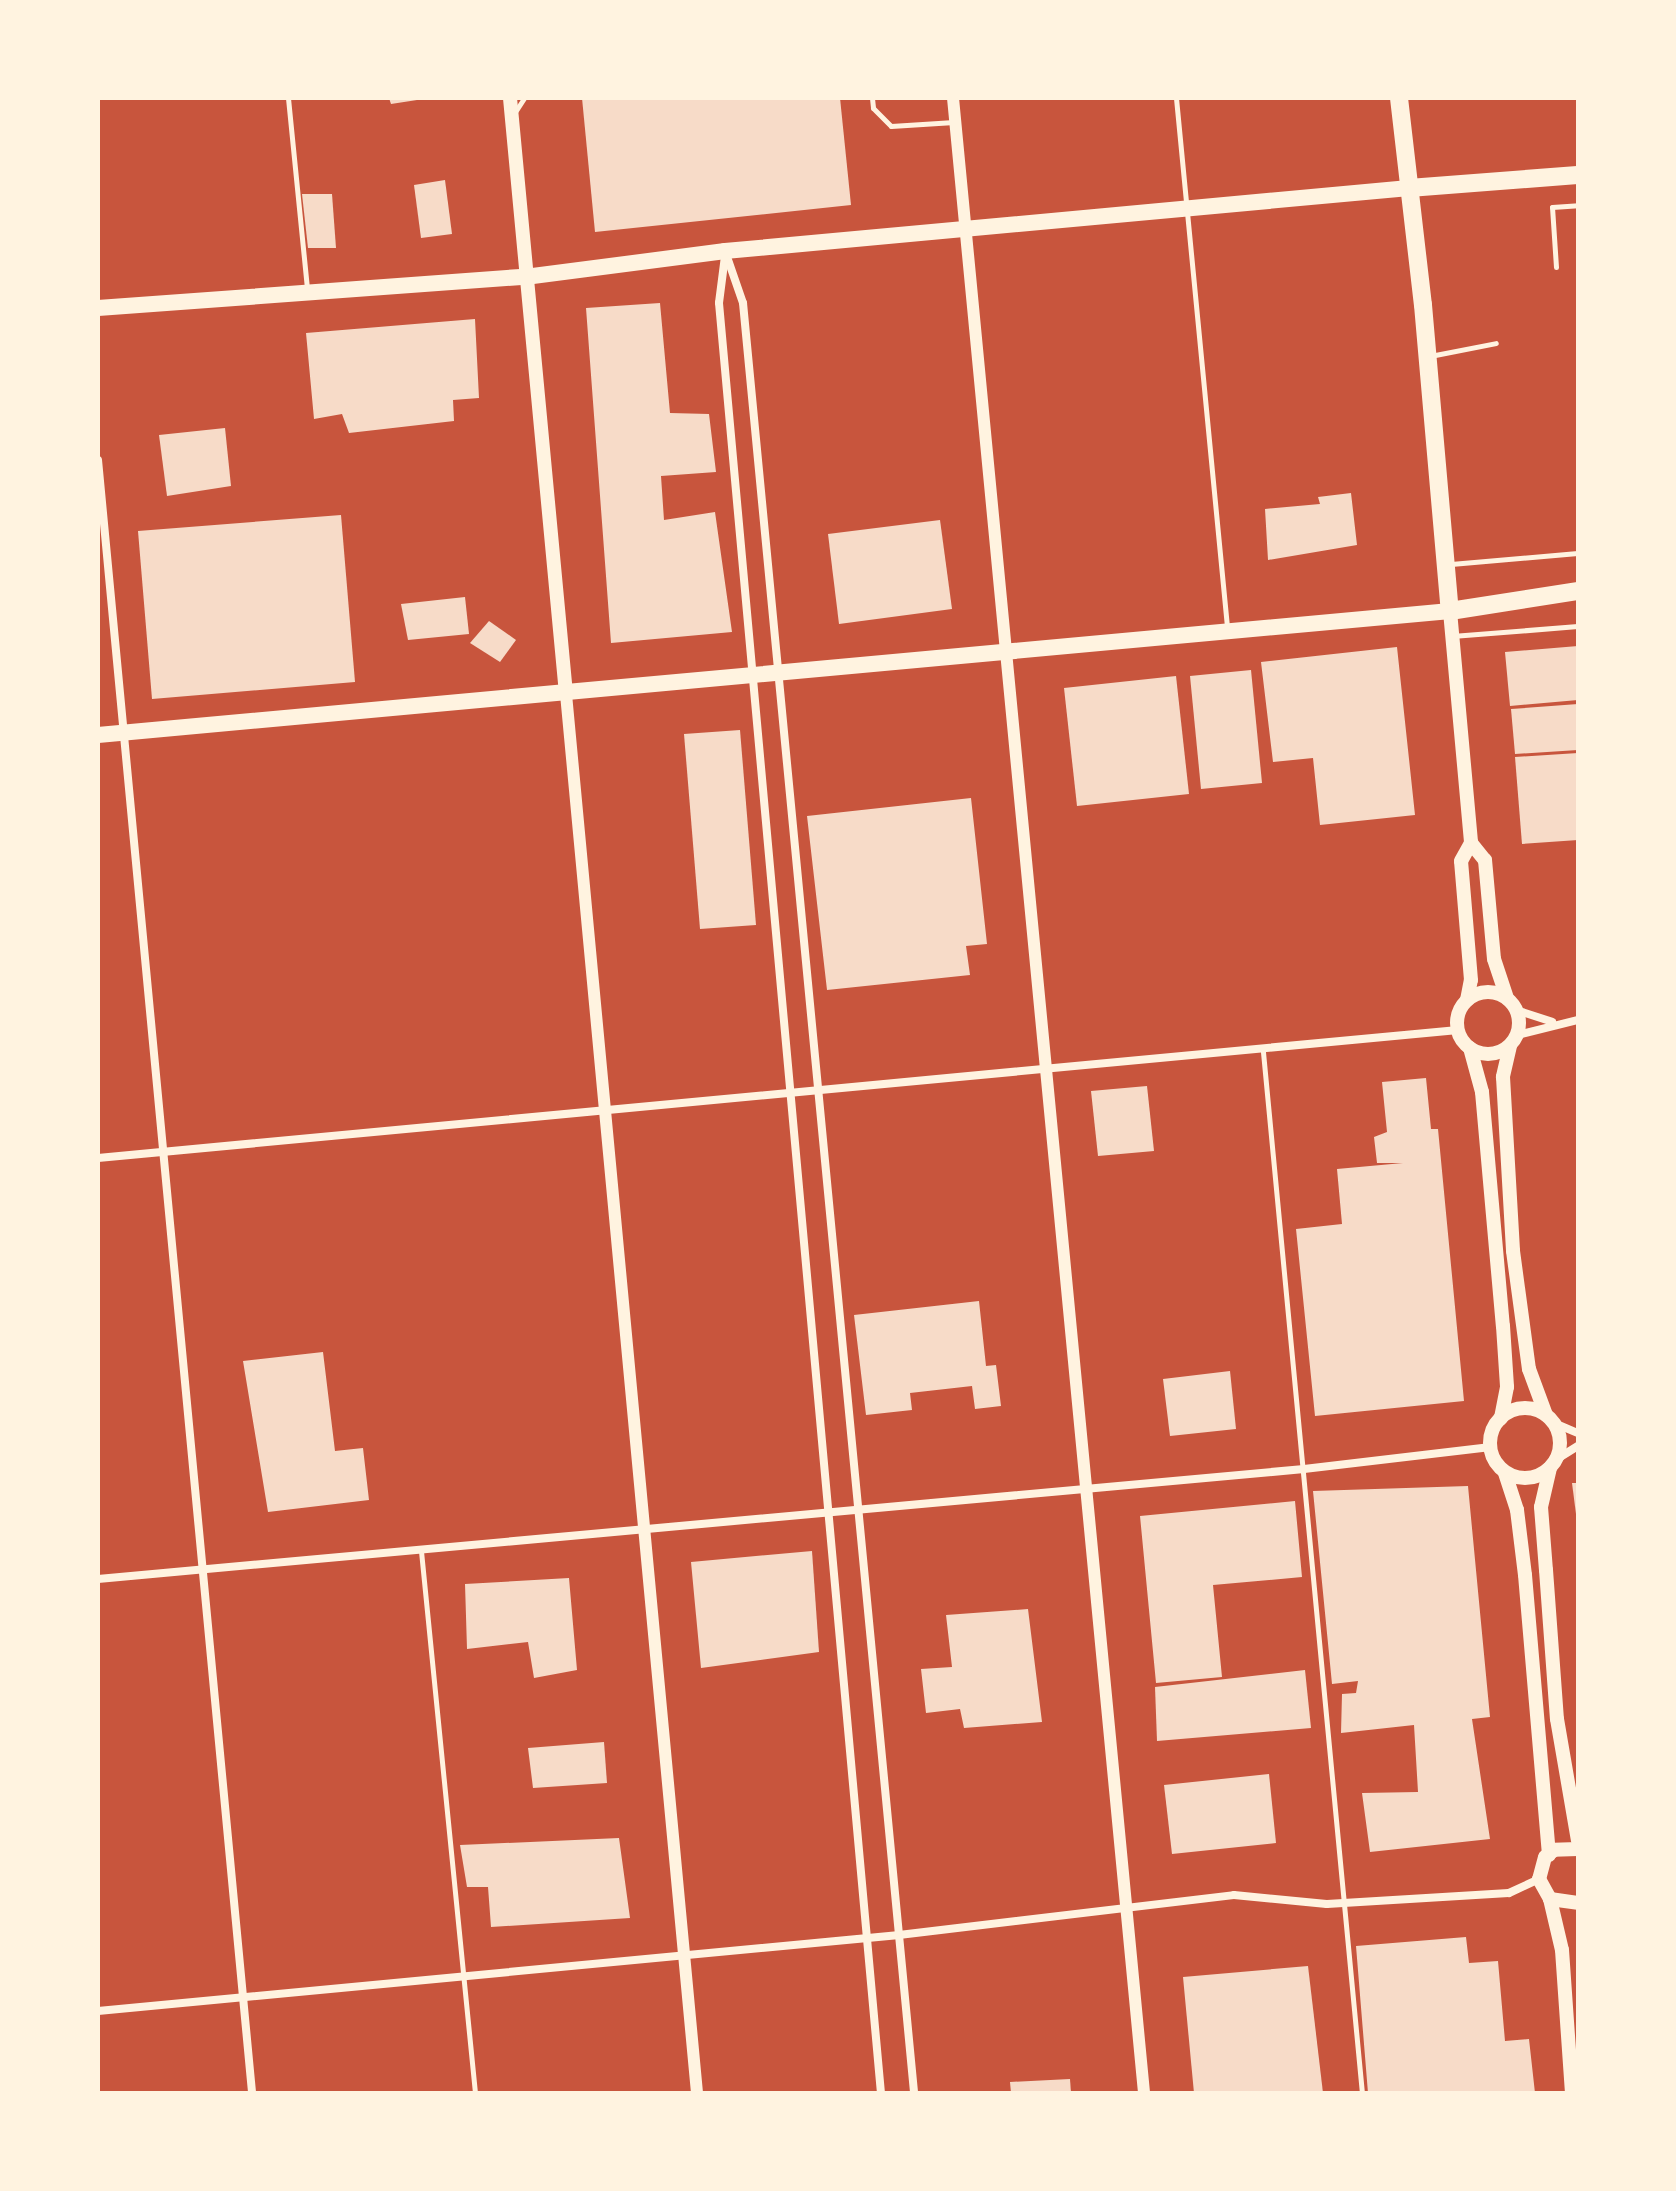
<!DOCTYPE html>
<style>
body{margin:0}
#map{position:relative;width:1676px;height:2191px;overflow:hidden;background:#c8553d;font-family:"DM Sans",sans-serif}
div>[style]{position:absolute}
.building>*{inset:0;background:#f7dbc8}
.service>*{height:5px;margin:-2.5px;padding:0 2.5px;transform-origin:2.5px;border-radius:2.5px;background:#fff3e0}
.minor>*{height:8px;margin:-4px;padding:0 4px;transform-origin:4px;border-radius:4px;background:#fff3e0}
.tertiary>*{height:12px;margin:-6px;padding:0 6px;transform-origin:6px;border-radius:6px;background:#fff3e0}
.secondary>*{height:14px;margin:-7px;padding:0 7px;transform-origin:7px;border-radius:7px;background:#fff3e0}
.secondary>.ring{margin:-7px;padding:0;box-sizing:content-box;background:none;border:14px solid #fff3e0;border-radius:50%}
.primary>*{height:16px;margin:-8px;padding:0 8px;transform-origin:8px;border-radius:8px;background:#fff3e0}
.trunk>*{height:18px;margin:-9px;padding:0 9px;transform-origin:9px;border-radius:9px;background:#fff3e0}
span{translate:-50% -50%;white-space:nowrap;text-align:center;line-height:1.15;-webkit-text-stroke:6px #fff3e0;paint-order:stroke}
.frame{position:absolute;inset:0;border:100px solid #fff3e0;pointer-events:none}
</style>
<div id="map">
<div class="building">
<i style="clip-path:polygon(389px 98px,417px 98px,417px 100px,391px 104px)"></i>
<i style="clip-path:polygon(582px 98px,840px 98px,851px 205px,595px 232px)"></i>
<i style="clip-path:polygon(445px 180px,452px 234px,421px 238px,414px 185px)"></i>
<i style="clip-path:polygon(302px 194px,332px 194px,336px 248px,308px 248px)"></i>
<i style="clip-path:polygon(660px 303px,670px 413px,709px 414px,716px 472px,661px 476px,664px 520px,715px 512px,732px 632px,611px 643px,586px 308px)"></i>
<i style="clip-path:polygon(475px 319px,479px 398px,453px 400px,454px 421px,349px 433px,342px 414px,314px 419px,306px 333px)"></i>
<i style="clip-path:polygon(225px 428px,231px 486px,167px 496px,159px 435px)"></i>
<i style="clip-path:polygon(1351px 493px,1357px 545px,1268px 560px,1265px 509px,1320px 504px,1318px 497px)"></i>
<i style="clip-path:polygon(341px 515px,355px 682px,152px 699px,138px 531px)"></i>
<i style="clip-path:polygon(940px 520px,952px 609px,839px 624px,828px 534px)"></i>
<i style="clip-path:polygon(465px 597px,469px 634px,408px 640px,401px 604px)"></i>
<i style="clip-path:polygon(489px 621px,516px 640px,500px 662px,470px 643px)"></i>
<i style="clip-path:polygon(1578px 646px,1578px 700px,1510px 706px,1505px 652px)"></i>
<i style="clip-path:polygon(1397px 647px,1415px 815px,1320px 825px,1313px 758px,1273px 762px,1261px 662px)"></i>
<i style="clip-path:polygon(1251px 670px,1262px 783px,1201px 789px,1190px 676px)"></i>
<i style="clip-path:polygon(1176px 676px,1189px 794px,1077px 806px,1064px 688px)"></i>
<i style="clip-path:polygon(1578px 704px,1578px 750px,1515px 754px,1511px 709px)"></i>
<i style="clip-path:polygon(740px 730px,756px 925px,700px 929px,684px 734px)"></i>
<i style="clip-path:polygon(1578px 753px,1578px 840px,1522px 844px,1515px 757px)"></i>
<i style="clip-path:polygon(971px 798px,987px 944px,966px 946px,970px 975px,827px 990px,807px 816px)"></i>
<i style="clip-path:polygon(1426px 1078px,1431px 1129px,1438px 1129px,1464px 1401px,1315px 1416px,1296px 1229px,1342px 1224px,1337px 1169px,1403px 1163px,1377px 1163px,1374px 1137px,1387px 1132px,1382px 1082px)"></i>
<i style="clip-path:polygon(1147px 1086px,1154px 1151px,1098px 1156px,1091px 1091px)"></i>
<i style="clip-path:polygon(979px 1301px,986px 1366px,996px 1365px,1001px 1406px,975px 1409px,972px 1386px,910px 1393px,912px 1410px,866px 1415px,854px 1315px)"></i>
<i style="clip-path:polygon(323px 1352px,335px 1451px,363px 1448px,369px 1500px,268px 1512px,243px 1361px)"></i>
<i style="clip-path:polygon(1230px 1371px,1236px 1429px,1170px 1436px,1163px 1379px)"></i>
<i style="clip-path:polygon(1572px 1483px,1578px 1483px,1578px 1514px,1576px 1514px)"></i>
<i style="clip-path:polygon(1468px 1486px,1490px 1717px,1472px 1719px,1490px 1839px,1370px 1852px,1362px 1793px,1418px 1792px,1414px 1725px,1341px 1733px,1342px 1694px,1356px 1693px,1358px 1681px,1332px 1684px,1313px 1491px)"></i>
<i style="clip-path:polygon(1295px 1501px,1302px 1577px,1213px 1585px,1222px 1677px,1156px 1683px,1140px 1516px)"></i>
<i style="clip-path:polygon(812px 1551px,819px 1652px,701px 1668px,691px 1562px)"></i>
<i style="clip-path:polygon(569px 1578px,577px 1670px,534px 1678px,528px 1642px,467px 1649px,465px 1584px)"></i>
<i style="clip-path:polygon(1028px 1609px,1042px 1722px,964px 1728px,960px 1709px,926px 1713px,921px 1669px,952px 1667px,946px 1615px)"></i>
<i style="clip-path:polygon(1305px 1670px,1311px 1728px,1157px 1741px,1155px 1687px)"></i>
<i style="clip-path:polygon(604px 1742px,607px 1783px,533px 1788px,528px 1748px)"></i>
<i style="clip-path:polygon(1269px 1774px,1276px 1843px,1172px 1854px,1164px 1785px)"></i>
<i style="clip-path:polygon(619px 1838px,630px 1918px,491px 1927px,488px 1887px,467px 1887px,460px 1845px)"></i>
<i style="clip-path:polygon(1466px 1937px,1469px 1963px,1498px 1961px,1505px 2041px,1529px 2039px,1535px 2093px,1368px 2093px,1356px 1946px)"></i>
<i style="clip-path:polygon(1308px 1966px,1323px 2093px,1194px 2093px,1183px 1977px)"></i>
<i style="clip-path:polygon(1070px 2079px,1071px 2093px,1011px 2093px,1010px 2082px)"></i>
</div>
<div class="service">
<i style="left:288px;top:98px;width:192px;rotate:84.3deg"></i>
<i style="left:872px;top:98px;width:10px;rotate:84deg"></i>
<i style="left:873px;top:108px;width:25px;rotate:45deg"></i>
<i style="left:891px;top:126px;width:63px;rotate:-3.6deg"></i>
<i style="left:1176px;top:98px;width:531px;rotate:84.49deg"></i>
<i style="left:515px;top:112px;width:17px;rotate:-57deg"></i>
<i style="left:1556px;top:267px;width:60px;rotate:-93.8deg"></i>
<i style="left:1552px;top:207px;width:26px;rotate:-4deg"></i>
<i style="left:1430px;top:356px;width:67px;rotate:-11.1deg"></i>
<i style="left:1451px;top:564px;width:127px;rotate:-5deg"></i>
<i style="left:1452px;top:636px;width:126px;rotate:-4.5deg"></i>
<i style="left:1263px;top:1052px;width:1046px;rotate:84.57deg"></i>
<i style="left:421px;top:1551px;width:545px;rotate:84.31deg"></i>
</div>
<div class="minor">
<i style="left:725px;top:251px;width:55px;rotate:70.9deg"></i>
<i style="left:743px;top:303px;width:1798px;rotate:84.54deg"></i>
<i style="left:725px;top:256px;width:47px;rotate:97.3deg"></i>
<i style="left:719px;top:303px;width:1797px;rotate:84.83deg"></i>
<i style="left:98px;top:460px;width:1640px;rotate:84.61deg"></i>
<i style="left:1516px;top:1010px;width:38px;rotate:18deg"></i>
<i style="left:1517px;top:1035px;width:63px;rotate:-13.8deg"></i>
<i style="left:98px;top:1158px;width:1366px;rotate:-5.38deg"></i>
<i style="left:1554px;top:1423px;width:26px;rotate:23deg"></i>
<i style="left:1557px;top:1459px;width:25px;rotate:-32deg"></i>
<i style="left:98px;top:1579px;width:1211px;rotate:-5.21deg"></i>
<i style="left:1304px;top:1469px;width:188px;rotate:-6.7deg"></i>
<i style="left:98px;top:2011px;width:805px;rotate:-5.42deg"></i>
<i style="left:899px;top:1935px;width:337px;rotate:-6.8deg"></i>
<i style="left:1234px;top:1895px;width:93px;rotate:5.5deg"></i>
<i style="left:1327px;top:1904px;width:182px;rotate:-3.5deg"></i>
<i style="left:1509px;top:1893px;width:33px;rotate:-25deg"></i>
</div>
<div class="tertiary">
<i style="left:953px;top:98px;width:2004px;rotate:84.53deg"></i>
<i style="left:566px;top:694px;width:1405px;rotate:84.65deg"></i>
</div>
<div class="secondary">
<i style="left:510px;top:98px;width:599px;rotate:84.63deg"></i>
<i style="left:1450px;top:611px;width:233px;rotate:84.8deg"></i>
<i style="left:1471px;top:843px;width:22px;rotate:51deg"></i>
<i style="left:1485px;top:860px;width:99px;rotate:84.8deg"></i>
<i style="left:1494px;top:959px;width:41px;rotate:71.6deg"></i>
<i class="ring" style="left:1457px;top:992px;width:48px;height:48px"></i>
<i style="left:1467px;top:1000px;width:20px;rotate:-79deg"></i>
<i style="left:1471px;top:980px;width:119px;rotate:-94.8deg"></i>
<i style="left:1461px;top:861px;width:21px;rotate:-61deg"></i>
<i style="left:1510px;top:1046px;width:32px;rotate:103deg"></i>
<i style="left:1503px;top:1077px;width:174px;rotate:86.7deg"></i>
<i style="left:1513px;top:1251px;width:119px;rotate:82.3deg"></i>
<i style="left:1529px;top:1369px;width:49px;rotate:69.7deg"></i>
<i style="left:1470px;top:1048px;width:46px;rotate:74.7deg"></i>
<i style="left:1482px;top:1092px;width:235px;rotate:84.9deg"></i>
<i style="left:1503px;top:1326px;width:61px;rotate:86.2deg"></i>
<i style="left:1507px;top:1387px;width:32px;rotate:101deg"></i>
<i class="ring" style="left:1490px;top:1408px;width:56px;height:56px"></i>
<i style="left:1550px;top:1468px;width:40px;rotate:103deg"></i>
<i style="left:1541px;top:1507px;width:63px;rotate:85.5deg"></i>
<i style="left:1546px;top:1570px;width:149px;rotate:85.8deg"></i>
<i style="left:1557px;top:1719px;width:123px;rotate:80.2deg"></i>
<i style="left:1505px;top:1473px;width:39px;rotate:72deg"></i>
<i style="left:1517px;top:1510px;width:65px;rotate:83deg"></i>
<i style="left:1525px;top:1575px;width:281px;rotate:85.1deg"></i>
<i style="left:1578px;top:1849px;width:24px;rotate:178deg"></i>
<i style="left:1554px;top:1850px;width:11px;rotate:142deg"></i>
<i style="left:1545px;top:1857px;width:23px;rotate:105deg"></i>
<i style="left:1539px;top:1879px;width:23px;rotate:61deg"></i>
<i style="left:1550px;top:1899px;width:28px;rotate:8deg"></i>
<i style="left:1550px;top:1899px;width:52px;rotate:76.8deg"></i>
<i style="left:1562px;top:1950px;width:143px;rotate:86deg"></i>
</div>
<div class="primary">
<i style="left:98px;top:308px;width:428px;rotate:-4.2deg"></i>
<i style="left:525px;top:277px;width:202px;rotate:-7.4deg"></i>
<i style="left:725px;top:251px;width:687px;rotate:-5.26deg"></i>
<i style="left:98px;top:735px;width:1358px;rotate:-5.24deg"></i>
</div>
<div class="trunk">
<i style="left:1399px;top:98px;width:208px;rotate:83.4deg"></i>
<i style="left:1423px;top:305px;width:307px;rotate:85deg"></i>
<i style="left:1450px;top:611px;width:130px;rotate:-8.9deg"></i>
<i style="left:1409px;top:188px;width:169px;rotate:-4.4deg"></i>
</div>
<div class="frame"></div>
</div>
